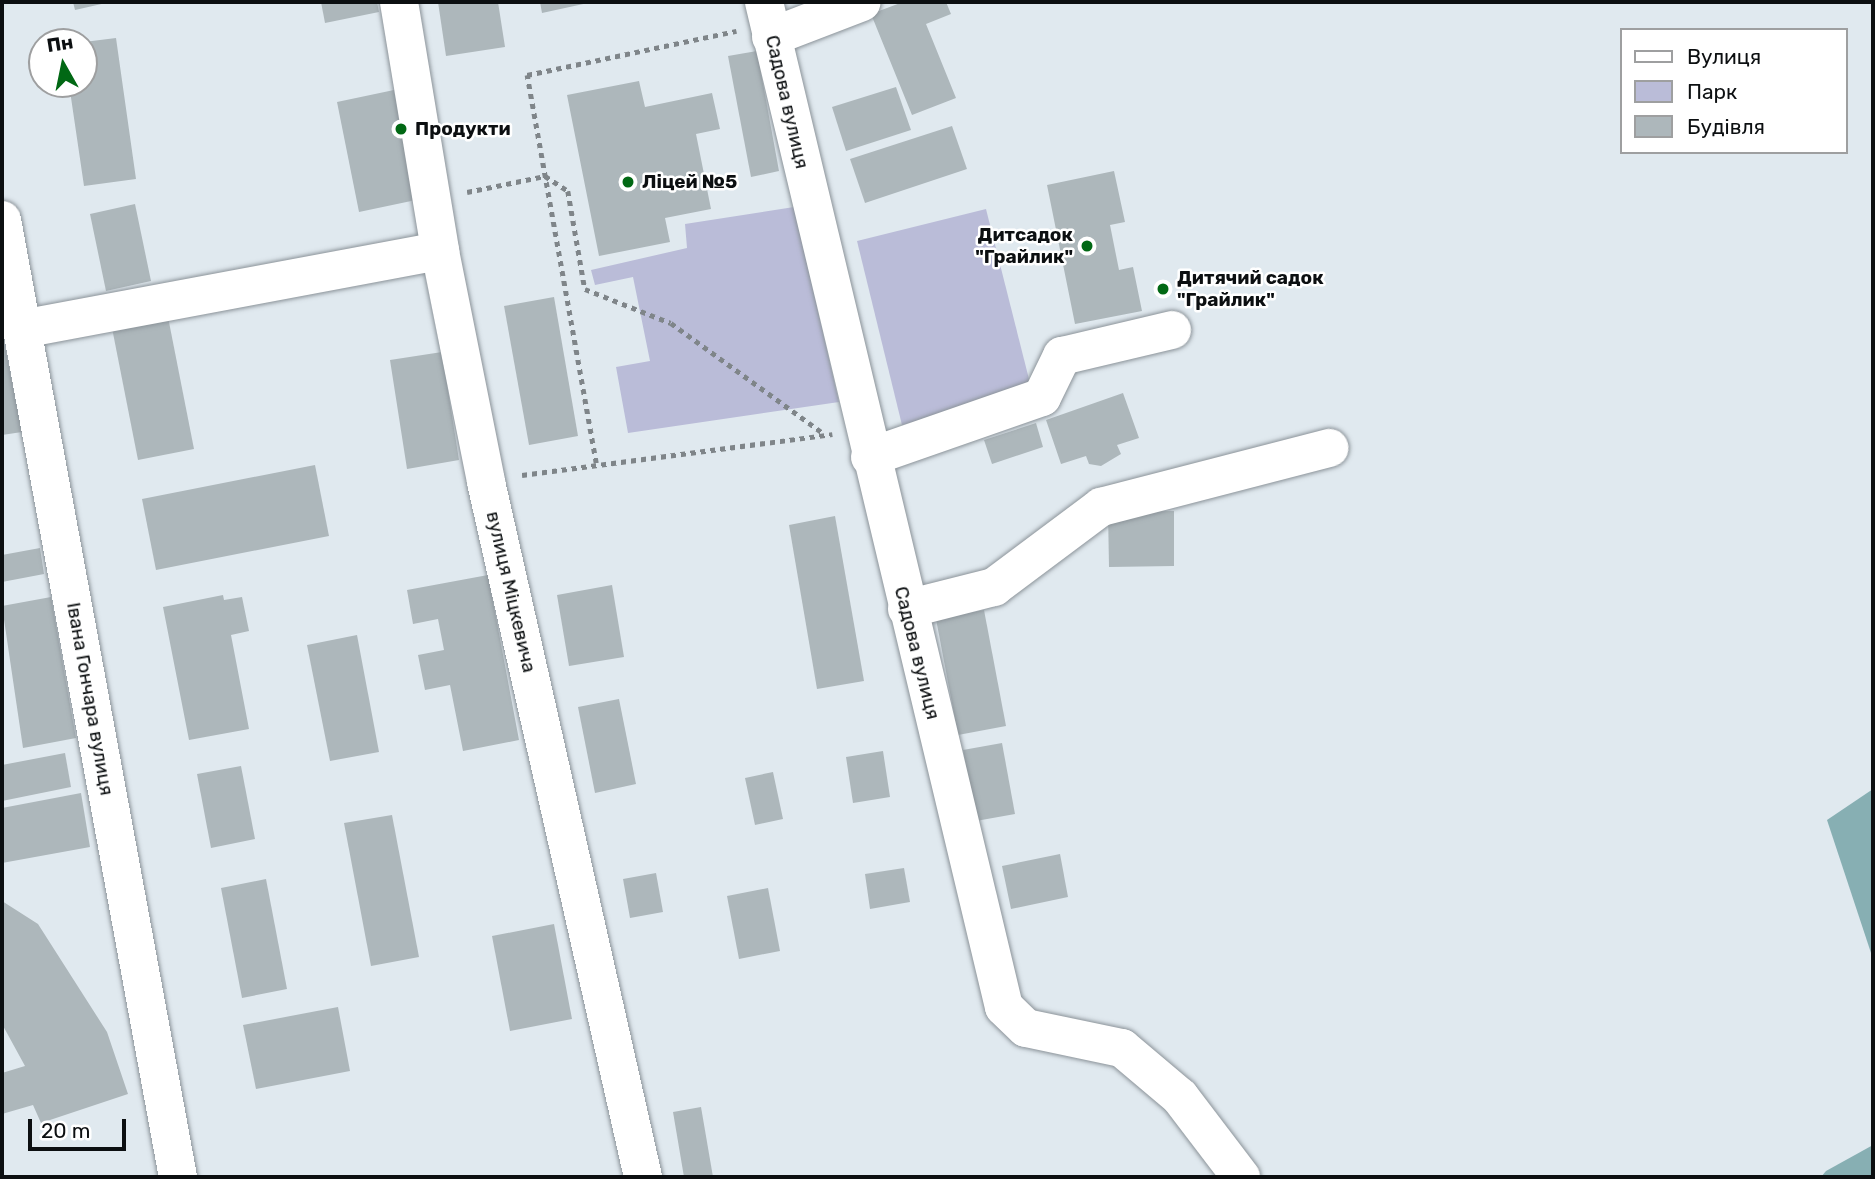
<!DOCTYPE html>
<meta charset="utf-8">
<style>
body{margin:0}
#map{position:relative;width:1875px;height:1179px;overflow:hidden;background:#e0e9ef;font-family:Rubik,sans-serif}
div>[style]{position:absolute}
.green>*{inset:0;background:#babcd8}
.water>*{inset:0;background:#87afb3}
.building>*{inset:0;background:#adb7bb}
.path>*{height:4.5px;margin-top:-2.25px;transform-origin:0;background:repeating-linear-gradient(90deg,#7f8589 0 5px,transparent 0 10px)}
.roads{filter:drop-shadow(0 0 2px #8b9399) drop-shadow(0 0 2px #8b9399)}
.minor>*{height:38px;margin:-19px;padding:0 19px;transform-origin:19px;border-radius:19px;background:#fff}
.tertiary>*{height:38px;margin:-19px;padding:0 19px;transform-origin:19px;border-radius:19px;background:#fff}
.dots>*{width:19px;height:19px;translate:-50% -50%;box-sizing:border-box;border:4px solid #fff;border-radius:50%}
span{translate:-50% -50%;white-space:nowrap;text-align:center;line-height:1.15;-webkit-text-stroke:5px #fff;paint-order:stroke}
.street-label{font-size:19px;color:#0c0f11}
.poi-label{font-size:19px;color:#0c0f11;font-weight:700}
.left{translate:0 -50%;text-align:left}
.right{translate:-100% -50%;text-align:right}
.frame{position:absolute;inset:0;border:4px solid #0c0f11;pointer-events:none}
.legend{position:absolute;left:1620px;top:28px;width:228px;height:126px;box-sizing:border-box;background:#fff;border:2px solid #9e9fa0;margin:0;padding:9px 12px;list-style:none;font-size:21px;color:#0c0f11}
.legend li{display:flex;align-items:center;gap:14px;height:35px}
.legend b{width:35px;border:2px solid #9e9fa0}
.north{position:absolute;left:28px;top:28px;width:70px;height:70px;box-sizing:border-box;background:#fff;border:2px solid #9e9fa0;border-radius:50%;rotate:351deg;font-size:19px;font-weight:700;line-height:28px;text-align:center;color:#0c0f11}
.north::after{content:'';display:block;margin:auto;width:24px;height:32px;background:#016814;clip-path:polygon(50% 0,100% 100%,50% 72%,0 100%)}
.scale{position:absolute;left:28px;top:1119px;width:98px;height:32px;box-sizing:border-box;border:4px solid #0c0f11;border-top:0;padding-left:9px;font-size:21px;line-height:24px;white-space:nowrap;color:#0c0f11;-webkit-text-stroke:5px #fff;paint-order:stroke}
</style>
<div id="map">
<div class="green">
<i style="clip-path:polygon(794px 207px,839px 402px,628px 433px,616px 367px,650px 361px,633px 277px,595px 285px,591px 270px,687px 248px,685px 224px)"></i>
<i style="clip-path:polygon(986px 209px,1032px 391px,902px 425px,857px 241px)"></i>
</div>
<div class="water">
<i style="clip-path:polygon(1873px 789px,1873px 959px,1827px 820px)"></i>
<i style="clip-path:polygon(1873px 1145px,1873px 1177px,1821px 1177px,1826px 1171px)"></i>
</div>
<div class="building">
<i style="clip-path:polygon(73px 2px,106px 2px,106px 3px,75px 10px)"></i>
<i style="clip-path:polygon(321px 2px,377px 2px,379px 12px,325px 23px)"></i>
<i style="clip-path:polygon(438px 2px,498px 2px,505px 47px,446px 56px)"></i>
<i style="clip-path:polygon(540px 2px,588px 2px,588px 3px,542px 13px)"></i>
<i style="clip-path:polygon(903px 2px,946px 2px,951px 14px,926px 24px,956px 98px,912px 115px,871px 14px)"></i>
<i style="clip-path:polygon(116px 38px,136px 179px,84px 186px,69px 84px,84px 84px,84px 42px)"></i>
<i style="clip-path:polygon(757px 51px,779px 171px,751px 177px,728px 56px)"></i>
<i style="clip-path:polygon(639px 81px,645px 107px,712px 93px,720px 129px,696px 134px,711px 209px,665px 218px,670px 242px,599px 256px,567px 95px)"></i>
<i style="clip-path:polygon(896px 87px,911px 130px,846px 151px,832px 107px)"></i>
<i style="clip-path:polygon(394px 90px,416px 200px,359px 212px,337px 102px)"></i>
<i style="clip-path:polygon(952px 126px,967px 169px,865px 203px,850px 159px)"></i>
<i style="clip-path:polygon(1114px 171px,1125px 222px,1110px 225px,1119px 270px,1133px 267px,1142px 311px,1075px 324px,1047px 185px)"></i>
<i style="clip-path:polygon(135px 204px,151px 281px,106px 291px,90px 214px)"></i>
<i style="clip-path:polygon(554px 297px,578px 436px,529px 445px,504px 306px)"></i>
<i style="clip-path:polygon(168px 317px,194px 449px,138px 460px,112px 328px)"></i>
<i style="clip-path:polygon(2px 332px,22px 432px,2px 435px)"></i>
<i style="clip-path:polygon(442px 352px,459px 460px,407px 469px,390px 360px)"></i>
<i style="clip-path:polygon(1123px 393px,1139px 438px,1117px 445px,1121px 454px,1101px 466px,1089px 464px,1086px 456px,1061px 464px,1046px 420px)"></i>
<i style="clip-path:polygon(1036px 423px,1043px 447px,992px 464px,984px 440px)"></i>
<i style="clip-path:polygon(315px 465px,329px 536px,156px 570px,142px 499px)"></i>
<i style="clip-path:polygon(1174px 511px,1174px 566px,1109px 567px,1108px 512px)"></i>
<i style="clip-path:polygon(835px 516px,864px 681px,817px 689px,789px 525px)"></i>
<i style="clip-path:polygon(40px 548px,44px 574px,2px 582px,2px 555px)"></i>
<i style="clip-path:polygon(488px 575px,519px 740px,463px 751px,450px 685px,425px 690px,418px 655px,444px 650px,438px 619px,413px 624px,407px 590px)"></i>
<i style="clip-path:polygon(612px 585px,624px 657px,569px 666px,557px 595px)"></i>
<i style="clip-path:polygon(223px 595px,224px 600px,242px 597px,249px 631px,231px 635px,249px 729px,189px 740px,163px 607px)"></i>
<i style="clip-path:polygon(51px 597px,76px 738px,23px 748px,2px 606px)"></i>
<i style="clip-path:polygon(984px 610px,1006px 726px,958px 735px,936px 619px)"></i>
<i style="clip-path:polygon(357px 635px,379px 752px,330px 761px,307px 645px)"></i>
<i style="clip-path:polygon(619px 699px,636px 784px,595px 793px,578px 707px)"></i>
<i style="clip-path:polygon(1002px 743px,1015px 814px,976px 821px,963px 750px)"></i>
<i style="clip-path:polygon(883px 751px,890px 797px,853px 803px,846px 757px)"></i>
<i style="clip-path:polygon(65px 753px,71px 787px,2px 801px,2px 765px)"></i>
<i style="clip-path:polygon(241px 766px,255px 839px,211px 848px,197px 774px)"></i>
<i style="clip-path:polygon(773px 772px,783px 819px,755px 825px,745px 778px)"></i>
<i style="clip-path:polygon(81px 793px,90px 847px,2px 863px,2px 808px)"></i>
<i style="clip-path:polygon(392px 815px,419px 957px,371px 966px,344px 823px)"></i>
<i style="clip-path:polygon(1060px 854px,1068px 897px,1011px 909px,1002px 866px)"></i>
<i style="clip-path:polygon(904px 868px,910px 902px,870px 909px,865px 874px)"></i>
<i style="clip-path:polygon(656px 873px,663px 912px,630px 918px,623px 879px)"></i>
<i style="clip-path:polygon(266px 879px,287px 989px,242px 998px,221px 888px)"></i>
<i style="clip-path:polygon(768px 888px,780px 951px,739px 959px,727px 896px)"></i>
<i style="clip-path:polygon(2px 901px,38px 924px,107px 1032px,128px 1094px,41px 1123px,33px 1105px,2px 1114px,2px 1073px,25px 1066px,2px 1024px)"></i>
<i style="clip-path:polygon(554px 924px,572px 1019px,510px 1031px,492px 936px)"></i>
<i style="clip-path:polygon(338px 1007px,350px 1071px,256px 1089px,243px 1025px)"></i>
<i style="clip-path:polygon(701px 1107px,713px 1177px,684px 1177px,673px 1112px)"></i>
</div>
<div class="path">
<i style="left:467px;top:192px;width:80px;rotate:-11.6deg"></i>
<i style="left:545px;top:176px;width:27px;rotate:33deg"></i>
<i style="left:568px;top:191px;width:99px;rotate:80.2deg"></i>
<i style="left:585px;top:289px;width:92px;rotate:21.6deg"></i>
<i style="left:671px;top:323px;width:188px;rotate:35.9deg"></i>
<i style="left:596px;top:463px;width:394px;rotate:-100.1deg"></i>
<i style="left:527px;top:75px;width:214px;rotate:-11.9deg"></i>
<i style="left:522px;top:475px;width:313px;rotate:-7.5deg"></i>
</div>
<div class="roads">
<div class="minor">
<i style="left:399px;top:2px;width:252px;rotate:80.6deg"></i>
<i style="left:764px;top:2px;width:1033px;rotate:76.57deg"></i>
<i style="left:1004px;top:1007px;width:30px;rotate:44deg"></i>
<i style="left:1026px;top:1028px;width:98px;rotate:11.8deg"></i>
<i style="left:1122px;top:1048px;width:76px;rotate:40.2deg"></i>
<i style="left:1180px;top:1097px;width:101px;rotate:52.7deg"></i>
<i style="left:771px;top:37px;width:97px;rotate:-21deg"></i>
<i style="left:870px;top:457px;width:182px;rotate:-19.2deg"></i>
<i style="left:1042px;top:397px;width:46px;rotate:-64deg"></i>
<i style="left:1062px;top:356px;width:113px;rotate:-13.3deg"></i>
<i style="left:907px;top:609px;width:90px;rotate:-14.2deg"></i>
<i style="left:994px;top:587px;width:134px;rotate:-36.8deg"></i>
<i style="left:1101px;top:507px;width:236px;rotate:-14.5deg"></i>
</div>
<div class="tertiary">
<i style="left:2px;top:220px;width:973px;rotate:79.58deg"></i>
<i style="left:22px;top:329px;width:425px;rotate:-10.6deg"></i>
<i style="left:440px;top:251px;width:236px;rotate:78.7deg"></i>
<i style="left:486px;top:482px;width:713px;rotate:77.27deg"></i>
</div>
</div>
<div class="dots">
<i style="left:401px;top:129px;background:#016814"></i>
<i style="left:628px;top:182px;background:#016814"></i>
<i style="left:1087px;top:246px;background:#016814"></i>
<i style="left:1163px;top:289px;background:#016814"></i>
</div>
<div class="street-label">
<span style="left:787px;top:102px;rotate:77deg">Садова вулиця</span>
<span style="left:511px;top:592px;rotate:77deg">вулиця Міцкевича</span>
<span style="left:917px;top:653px;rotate:76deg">Садова вулиця</span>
<span style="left:90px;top:699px;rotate:80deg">Івана Гончара вулиця</span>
</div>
<div class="poi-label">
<span class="left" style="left:415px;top:129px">Продукти</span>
<span class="left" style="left:642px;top:182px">Ліцей №5</span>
<span class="right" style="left:1073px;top:246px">Дитсадок<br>"Грайлик"</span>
<span class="left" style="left:1177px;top:289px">Дитячий садок<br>"Грайлик"</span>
</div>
<div class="frame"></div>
<ul class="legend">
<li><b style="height:9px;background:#fff"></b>Вулиця</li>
<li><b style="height:19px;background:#babcd8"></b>Парк</li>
<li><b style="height:19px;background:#adb7bb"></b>Будівля</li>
</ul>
<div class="north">Пн</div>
<div class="scale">20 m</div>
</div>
